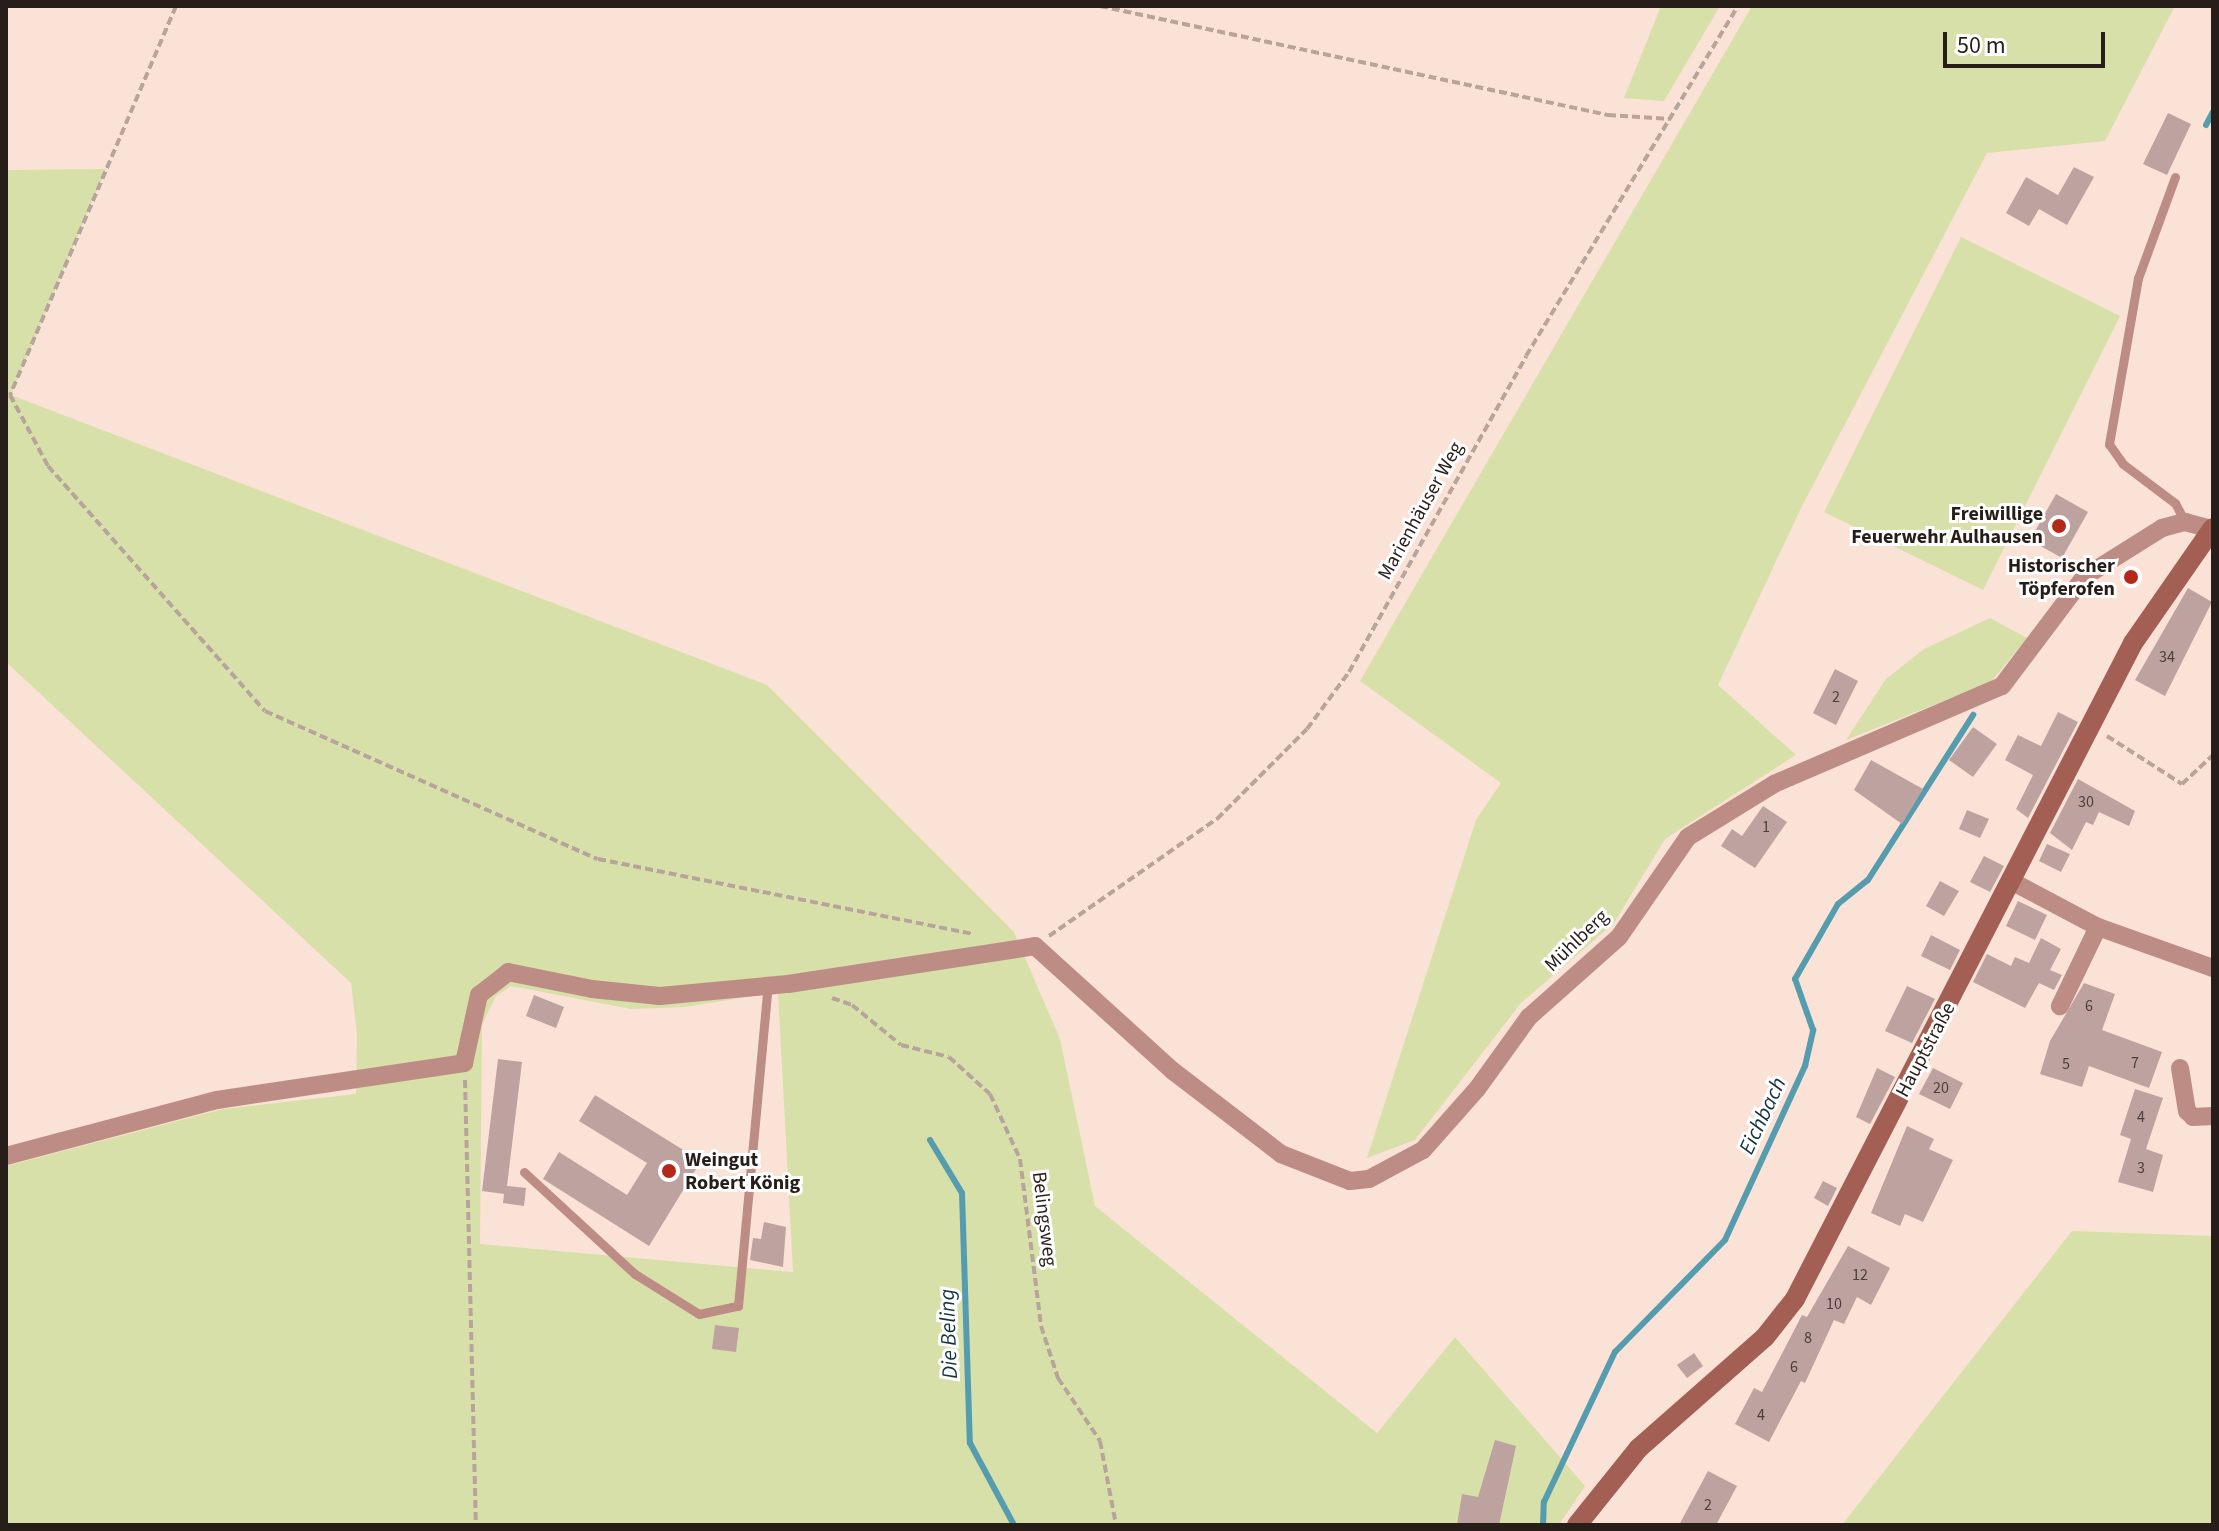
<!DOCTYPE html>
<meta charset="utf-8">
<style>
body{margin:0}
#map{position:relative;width:2219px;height:1531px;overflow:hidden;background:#fbe2d6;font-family:"Source Sans 3",sans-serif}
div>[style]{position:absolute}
.green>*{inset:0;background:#d7e0a9}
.stream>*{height:6px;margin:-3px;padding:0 3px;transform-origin:3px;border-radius:3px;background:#569caf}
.building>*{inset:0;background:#bda2a0}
.path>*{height:4px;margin-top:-2px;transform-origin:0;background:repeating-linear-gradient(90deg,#b8a49b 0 8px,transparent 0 12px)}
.service>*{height:9px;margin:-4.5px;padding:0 4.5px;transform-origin:4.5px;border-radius:4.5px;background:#bd8c84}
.minor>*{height:18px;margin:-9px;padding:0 9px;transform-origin:9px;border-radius:9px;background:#bd8c84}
.secondary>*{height:20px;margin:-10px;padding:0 10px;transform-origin:10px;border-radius:10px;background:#a45f54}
.dots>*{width:22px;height:22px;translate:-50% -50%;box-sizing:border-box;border:4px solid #fff;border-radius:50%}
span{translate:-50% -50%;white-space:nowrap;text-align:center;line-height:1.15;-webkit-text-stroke:6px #fff;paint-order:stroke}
.number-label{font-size:16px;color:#4c3f3c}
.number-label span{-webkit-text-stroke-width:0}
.street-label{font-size:20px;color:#271e1a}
.poi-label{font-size:20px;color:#271e1a;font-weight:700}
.right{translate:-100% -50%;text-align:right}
.left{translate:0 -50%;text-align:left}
.water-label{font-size:22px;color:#11333c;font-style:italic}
.frame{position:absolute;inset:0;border:8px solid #271e1a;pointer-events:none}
.scale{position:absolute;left:1943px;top:32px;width:162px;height:36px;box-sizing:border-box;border:4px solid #271e1a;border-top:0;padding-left:10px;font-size:24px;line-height:28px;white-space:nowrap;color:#271e1a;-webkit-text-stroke:6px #fff;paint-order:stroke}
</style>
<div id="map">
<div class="green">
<i style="clip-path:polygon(1661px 6px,1720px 6px,1664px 101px,1624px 98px)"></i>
<i style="clip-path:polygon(1752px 6px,2175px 6px,2105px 141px,1987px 153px,1801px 508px,1718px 685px,1796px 755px,1665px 839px,1614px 923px,1521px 1003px,1415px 1140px,1367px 1158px,1476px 820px,1501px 783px,1360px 681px)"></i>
<i style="clip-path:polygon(evenodd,106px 169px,11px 395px,767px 685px,1014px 932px,1060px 1039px,1095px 1206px,1377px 1433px,1455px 1337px,1585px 1486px,1559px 1525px,6px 1525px,6px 1166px,223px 1109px,356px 1094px,357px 1034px,351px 983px,6px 662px,6px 170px,106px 169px,511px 986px,631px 1009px,685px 1007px,778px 992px,793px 1272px,480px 1244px,482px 1025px,496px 996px,511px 986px)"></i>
<i style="clip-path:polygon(1961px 237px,2120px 316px,1983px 590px,1824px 512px)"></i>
<i style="clip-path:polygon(1990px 618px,2027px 638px,1991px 682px,1846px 740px,1886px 679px,1924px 649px)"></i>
<i style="clip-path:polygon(2072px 1231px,2213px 1236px,2213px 1525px,1842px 1525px)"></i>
</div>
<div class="stream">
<i style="left:2206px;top:125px;width:15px;rotate:-62deg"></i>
<i style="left:930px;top:1140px;width:62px;rotate:58.9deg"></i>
<i style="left:962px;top:1193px;width:250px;rotate:88.2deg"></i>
<i style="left:970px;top:1443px;width:93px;rotate:61.8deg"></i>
<i style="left:1543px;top:1525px;width:23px;rotate:-88deg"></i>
<i style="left:1544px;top:1502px;width:166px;rotate:-64.7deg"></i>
<i style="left:1615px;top:1352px;width:157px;rotate:-45.5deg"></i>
<i style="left:1725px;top:1240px;width:192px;rotate:-65.3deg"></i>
<i style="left:1805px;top:1066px;width:37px;rotate:-77deg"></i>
<i style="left:1813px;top:1030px;width:54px;rotate:-109.4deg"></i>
<i style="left:1795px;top:979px;width:86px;rotate:-60.2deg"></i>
<i style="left:1838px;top:904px;width:38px;rotate:-39deg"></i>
<i style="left:1868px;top:880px;width:196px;rotate:-57.5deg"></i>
</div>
<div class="building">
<i style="clip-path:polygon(2168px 113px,2191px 124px,2167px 175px,2143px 164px)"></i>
<i style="clip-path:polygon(2074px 167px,2094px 177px,2067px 225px,2039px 209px,2029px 226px,2006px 213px,2026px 177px,2058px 195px)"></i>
<i style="clip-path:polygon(2056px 494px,2088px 512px,2062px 558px,2030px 540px)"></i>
<i style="clip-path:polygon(2188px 588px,2212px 602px,2165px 696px,2135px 680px)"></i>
<i style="clip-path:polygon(1835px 669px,1858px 681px,1836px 725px,1813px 713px)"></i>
<i style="clip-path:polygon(2058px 712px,2078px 722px,2028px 818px,2016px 809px,2033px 775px,2005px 760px,2018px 735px,2041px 746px)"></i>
<i style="clip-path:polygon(1973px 727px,1997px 744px,1973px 777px,1949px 760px)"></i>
<i style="clip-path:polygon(1871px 760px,1923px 789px,1902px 824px,1854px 790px)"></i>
<i style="clip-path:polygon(2078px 779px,2135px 811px,2129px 826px,2099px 812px,2093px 825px,2086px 822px,2072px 850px,2050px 833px)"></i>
<i style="clip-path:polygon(1763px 806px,1787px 822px,1755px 868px,1721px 846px,1732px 829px,1742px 836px)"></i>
<i style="clip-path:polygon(1967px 810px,1989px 819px,1980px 838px,1959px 829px)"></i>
<i style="clip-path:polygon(2047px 844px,2070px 854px,2061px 872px,2039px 861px)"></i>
<i style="clip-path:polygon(1984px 856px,2004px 866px,1990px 892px,1970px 882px)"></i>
<i style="clip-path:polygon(1940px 881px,1959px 891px,1944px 916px,1926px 906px)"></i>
<i style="clip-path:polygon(2018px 901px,2047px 915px,2035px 940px,2006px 926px)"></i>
<i style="clip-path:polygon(1931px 935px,1960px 950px,1950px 970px,1921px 956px)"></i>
<i style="clip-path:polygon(2041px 938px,2061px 949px,2050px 970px,2062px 975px,2054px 990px,2039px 983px,2025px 1008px,1973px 982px,1987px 954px,2011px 966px,2015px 957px,2029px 963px)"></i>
<i style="clip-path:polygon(2084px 983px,2115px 994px,2102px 1030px,2162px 1052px,2149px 1088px,2089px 1066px,2082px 1087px,2040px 1074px,2050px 1041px)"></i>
<i style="clip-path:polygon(1907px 986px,1935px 999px,1912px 1043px,1885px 1031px)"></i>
<i style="clip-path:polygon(534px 995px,564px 1007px,556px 1028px,526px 1016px)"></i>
<i style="clip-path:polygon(498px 1059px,522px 1062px,507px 1186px,526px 1188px,524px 1206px,503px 1203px,504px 1194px,482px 1191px)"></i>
<i style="clip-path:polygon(1877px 1068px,1895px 1077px,1870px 1124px,1856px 1117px)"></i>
<i style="clip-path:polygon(1933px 1068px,1963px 1083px,1950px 1109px,1919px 1094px)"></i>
<i style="clip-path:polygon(2135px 1089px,2163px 1098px,2146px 1149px,2163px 1155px,2153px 1192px,2118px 1182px,2131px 1139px,2120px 1135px)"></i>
<i style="clip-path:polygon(595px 1095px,701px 1161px,649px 1246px,543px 1179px,559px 1152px,627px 1195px,647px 1163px,579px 1121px)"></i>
<i style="clip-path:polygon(1907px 1126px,1934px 1139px,1929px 1149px,1953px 1160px,1923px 1222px,1905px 1214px,1900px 1226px,1871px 1213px)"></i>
<i style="clip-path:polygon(1823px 1181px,1837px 1188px,1828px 1206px,1814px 1198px)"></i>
<i style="clip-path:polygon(764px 1222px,786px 1227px,783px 1267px,750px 1260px,753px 1238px,761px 1239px)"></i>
<i style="clip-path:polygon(1848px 1246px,1890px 1268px,1871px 1305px,1857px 1297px,1844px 1324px,1834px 1320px,1805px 1383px,1801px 1381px,1769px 1442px,1735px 1424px,1754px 1388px,1762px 1392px,1802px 1315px,1807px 1317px)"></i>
<i style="clip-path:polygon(715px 1325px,739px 1328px,736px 1352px,712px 1349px)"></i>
<i style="clip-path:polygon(1694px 1353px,1703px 1366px,1687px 1378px,1677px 1365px)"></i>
<i style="clip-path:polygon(1495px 1440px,1516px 1446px,1499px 1525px,1457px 1525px,1462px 1494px,1478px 1497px)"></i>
<i style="clip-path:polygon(1708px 1471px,1737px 1486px,1716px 1525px,1679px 1525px)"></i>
</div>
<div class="path">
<i style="left:176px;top:6px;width:423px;rotate:113.1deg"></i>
<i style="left:10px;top:395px;width:81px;rotate:61.8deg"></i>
<i style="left:48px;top:466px;width:327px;rotate:48.5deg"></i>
<i style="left:265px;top:711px;width:364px;rotate:24deg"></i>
<i style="left:598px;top:859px;width:382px;rotate:11.3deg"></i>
<i style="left:1100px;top:6px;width:520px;rotate:12.11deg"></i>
<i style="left:1608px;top:115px;width:62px;rotate:3.7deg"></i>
<i style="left:2107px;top:736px;width:89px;rotate:32.6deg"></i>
<i style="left:2182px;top:784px;width:42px;rotate:-43.1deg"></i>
<i style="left:1049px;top:936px;width:205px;rotate:-34.9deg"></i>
<i style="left:1217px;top:819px;width:127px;rotate:-45deg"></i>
<i style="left:1307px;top:729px;width:71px;rotate:-53.6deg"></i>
<i style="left:1349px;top:672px;width:362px;rotate:-60.7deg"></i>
<i style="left:1526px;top:356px;width:409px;rotate:-58.8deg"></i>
<i style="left:832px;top:998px;width:21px;rotate:19deg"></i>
<i style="left:852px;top:1005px;width:63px;rotate:39.2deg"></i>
<i style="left:901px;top:1045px;width:49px;rotate:14deg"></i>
<i style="left:949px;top:1057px;width:55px;rotate:42.1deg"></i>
<i style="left:990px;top:1094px;width:72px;rotate:65.2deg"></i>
<i style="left:1020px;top:1159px;width:168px;rotate:82.8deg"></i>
<i style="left:1041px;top:1326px;width:55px;rotate:71.9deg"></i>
<i style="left:1058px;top:1378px;width:76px;rotate:56.3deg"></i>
<i style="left:1100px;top:1441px;width:86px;rotate:79.2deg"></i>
<i style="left:465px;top:1080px;width:445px;rotate:88.6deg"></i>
</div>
<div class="service">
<i style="left:2175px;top:177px;width:108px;rotate:110.1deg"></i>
<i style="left:2138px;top:278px;width:169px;rotate:99.9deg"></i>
<i style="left:2109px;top:444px;width:24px;rotate:55deg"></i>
<i style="left:2123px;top:464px;width:65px;rotate:36.9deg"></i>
<i style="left:2175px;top:503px;width:21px;rotate:62deg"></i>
<i style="left:524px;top:1172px;width:151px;rotate:42.6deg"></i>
<i style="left:635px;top:1274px;width:75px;rotate:32deg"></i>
<i style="left:699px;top:1314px;width:40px;rotate:-12deg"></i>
<i style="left:738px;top:1306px;width:322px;rotate:-84.7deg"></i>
</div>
<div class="minor">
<i style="left:2011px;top:881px;width:98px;rotate:27.9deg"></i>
<i style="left:2098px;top:927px;width:88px;rotate:115.7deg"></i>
<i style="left:2098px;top:927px;width:122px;rotate:19.6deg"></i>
<i style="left:2180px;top:1068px;width:44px;rotate:80.8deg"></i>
<i style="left:2187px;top:1111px;width:8px;rotate:45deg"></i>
<i style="left:2193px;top:1117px;width:20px;rotate:-3deg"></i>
<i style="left:6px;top:1156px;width:218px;rotate:-14.9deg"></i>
<i style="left:217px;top:1100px;width:250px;rotate:-8.5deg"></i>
<i style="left:464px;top:1063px;width:70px;rotate:-77.6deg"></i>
<i style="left:479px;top:995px;width:37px;rotate:-38deg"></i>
<i style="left:508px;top:972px;width:86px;rotate:11.4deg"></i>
<i style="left:592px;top:989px;width:68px;rotate:5.9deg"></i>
<i style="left:660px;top:996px;width:129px;rotate:-5.4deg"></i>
<i style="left:788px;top:984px;width:250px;rotate:-8.7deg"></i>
<i style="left:1035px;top:946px;width:186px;rotate:42.2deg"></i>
<i style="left:1173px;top:1071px;width:136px;rotate:37.5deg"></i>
<i style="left:1281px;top:1154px;width:74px;rotate:21.4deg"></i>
<i style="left:1350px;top:1181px;width:19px;rotate:-6deg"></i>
<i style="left:1369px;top:1179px;width:61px;rotate:-28.2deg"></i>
<i style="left:1423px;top:1150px;width:81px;rotate:-48.5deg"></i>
<i style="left:1477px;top:1089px;width:89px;rotate:-54.2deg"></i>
<i style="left:1529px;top:1017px;width:120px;rotate:-41.6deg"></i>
<i style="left:1619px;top:937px;width:121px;rotate:-55.4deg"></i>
<i style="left:1688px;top:837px;width:101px;rotate:-31.6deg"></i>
<i style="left:1774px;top:784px;width:248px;rotate:-23.3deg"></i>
<i style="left:2002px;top:686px;width:136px;rotate:-53deg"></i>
<i style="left:2084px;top:577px;width:92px;rotate:-32.1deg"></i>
<i style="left:2162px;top:528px;width:24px;rotate:-15deg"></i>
<i style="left:2185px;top:522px;width:27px;rotate:15deg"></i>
</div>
<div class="secondary">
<i style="left:1577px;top:1525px;width:99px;rotate:-51.2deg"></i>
<i style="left:1639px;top:1448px;width:168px;rotate:-41.4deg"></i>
<i style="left:1765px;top:1337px;width:48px;rotate:-51.7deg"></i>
<i style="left:1795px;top:1299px;width:738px;rotate:-62.74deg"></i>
<i style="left:2133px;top:643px;width:140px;rotate:-55.2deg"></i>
</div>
<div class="dots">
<i style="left:2059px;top:526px;background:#b52717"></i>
<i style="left:2131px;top:577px;background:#b52717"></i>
<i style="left:669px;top:1171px;background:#b52717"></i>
</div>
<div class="number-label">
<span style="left:2167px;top:657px">34</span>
<span style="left:1836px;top:697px">2</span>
<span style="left:2086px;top:802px">30</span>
<span style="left:1766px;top:827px">1</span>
<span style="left:2089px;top:1006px">6</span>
<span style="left:2135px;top:1063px">7</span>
<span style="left:2066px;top:1064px">5</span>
<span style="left:1941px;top:1088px">20</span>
<span style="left:2141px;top:1117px">4</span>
<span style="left:2141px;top:1168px">3</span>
<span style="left:1860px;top:1275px">12</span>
<span style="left:1834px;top:1304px">10</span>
<span style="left:1808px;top:1338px">8</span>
<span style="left:1794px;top:1367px">6</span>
<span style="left:1761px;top:1415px">4</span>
<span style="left:1708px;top:1505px">2</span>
</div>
<div class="street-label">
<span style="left:1421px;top:511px;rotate:-61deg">Marienhäuser Weg</span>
<span style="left:1577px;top:941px;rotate:-44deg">Mühlberg</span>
<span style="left:1926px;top:1050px;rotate:-62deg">Hauptstraße</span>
<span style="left:1044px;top:1219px;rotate:83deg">Belingsweg</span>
</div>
<div class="poi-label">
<span class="right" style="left:2043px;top:526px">Freiwillige<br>Feuerwehr Aulhausen</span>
<span class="right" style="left:2115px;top:578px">Historischer<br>Töpferofen</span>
<span class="left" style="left:685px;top:1172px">Weingut<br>Robert König</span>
</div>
<div class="water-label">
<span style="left:1763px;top:1116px;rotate:-65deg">Eichbach</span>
<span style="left:949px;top:1334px;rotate:-92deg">Die Beling</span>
</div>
<div class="frame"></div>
<div class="scale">50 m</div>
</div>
